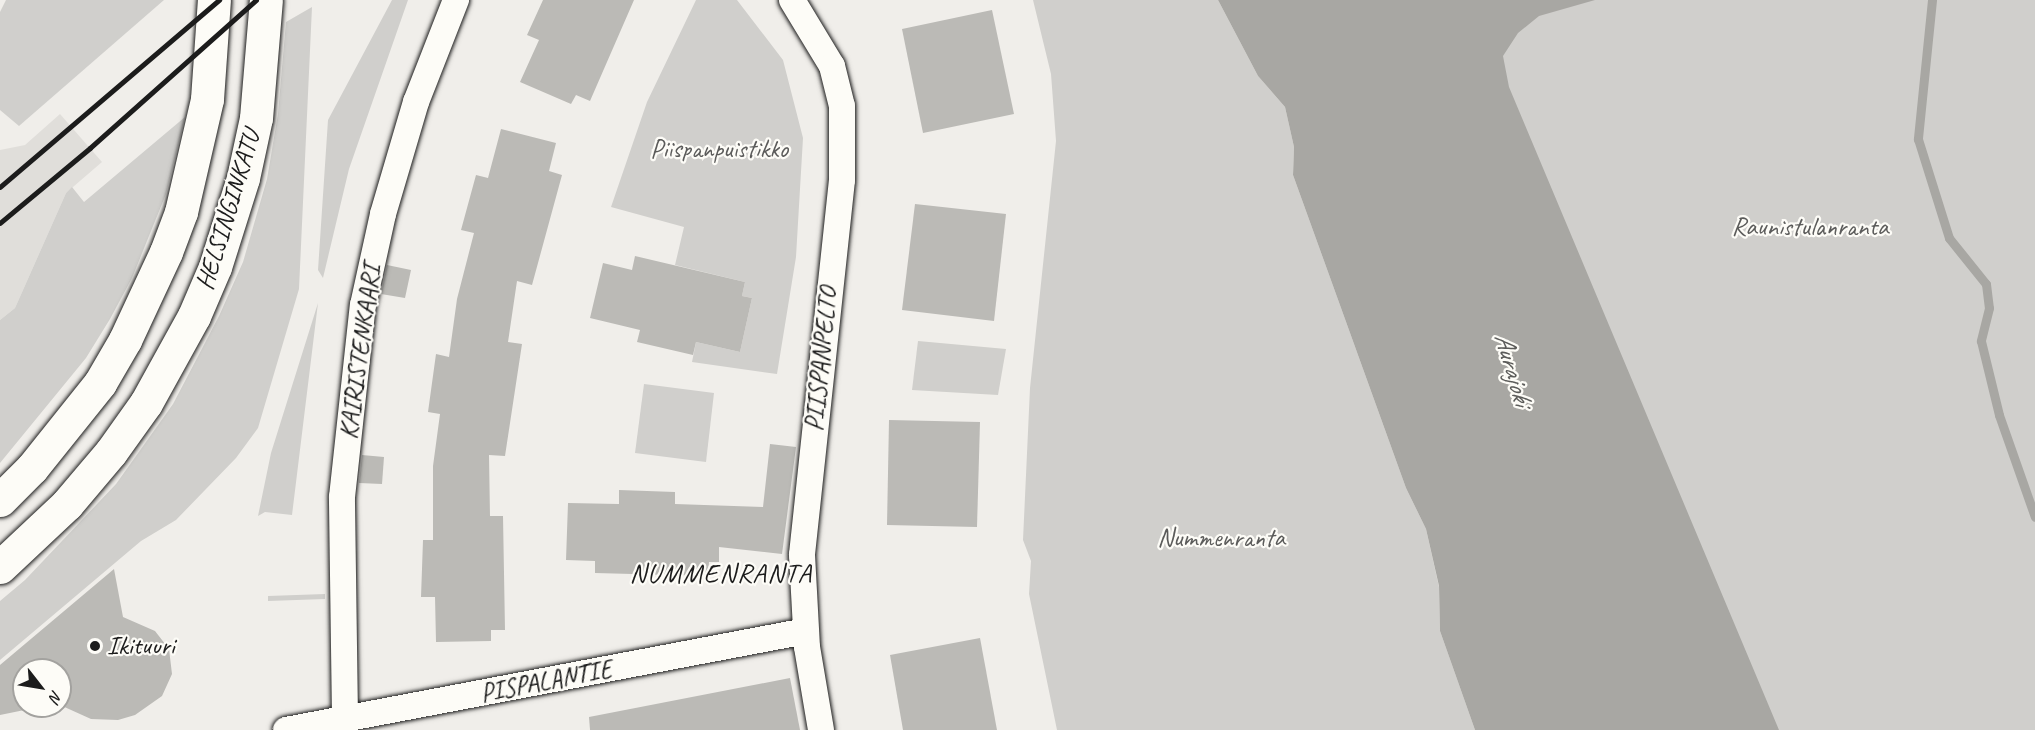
<!DOCTYPE html>
<style>
body{margin:0}
#map{position:relative;width:2035px;height:730px;overflow:hidden;background:#f0eeea;font-family:Caveat,sans-serif}
div>[style]{position:absolute}
.built>*{inset:0;background:#e0deda}
.green>*{inset:0;background:#d0cfcc}
.water>*{inset:0;background:#a8a7a3}
.stream>*{height:9px;margin:-4.5px;padding:0 4.5px;transform-origin:4.5px;border-radius:4.5px;background:#a8a7a3}
.building>*{inset:0;background:#bbbab6}
.roads{filter:drop-shadow(0 0 2px #1c1c1c) drop-shadow(0 0 2px #1c1c1c)}
.minor>*{height:26px;margin:-13px;padding:0 13px;transform-origin:13px;border-radius:13px;background:#fdfcf7}
.primary>*{height:33px;margin:-16.5px;padding:0 16.5px;transform-origin:16.5px;border-radius:16.5px;background:#fdfcf7}
.rail>*{height:4.5px;margin:-2.25px;padding:0 2.25px;transform-origin:2.25px;border-radius:2.25px;background:#1c1c1c}
.dots>*{width:16px;height:16px;translate:-50% -50%;box-sizing:border-box;border:3px solid #fdfcf7;border-radius:50%}
span{translate:-50% -50%;white-space:nowrap;text-align:center;line-height:1.15;-webkit-text-stroke:4.5px #fdfcf7;paint-order:stroke}
.park-label{font-size:26px;color:#5b5b5a}
.street-label{font-size:26px;color:#1c1c1c}
.poi-label{font-size:26px;color:#1c1c1c}
.left{translate:0 -50%;text-align:left}
.water-label{font-size:27px;color:#5b5b59;font-style:italic}
.neighbourhood-label{font-size:27px;color:#1c1c1c;letter-spacing:1.5px}
.north{position:absolute;left:12px;top:658px;width:60px;height:60px;box-sizing:border-box;background:#fdfcf7;border:2px solid #a3a29f;border-radius:50%;rotate:121deg;font-size:16px;font-weight:700;line-height:24px;text-align:center;color:#1c1c1c}
.north::after{content:'';display:block;margin:auto;width:21px;height:27px;background:#1c1c1c;clip-path:polygon(50% 0,100% 100%,50% 72%,0 100%)}
</style>
<div id="map">
<div class="built">
<i style="clip-path:polygon(60px 114px,102px 162px,66px 193px,15px 308px,0 320px,0 150px,25px 145px)"></i>
</div>
<div class="green">
<i style="clip-path:polygon(6px 0,164px 0,19px 126px,0 110px,0 12px)"></i>
<i style="clip-path:polygon(392px 0,408px 0,349px 169px,323px 278px,318px 270px,328px 120px)"></i>
<i style="clip-path:polygon(696px 0,737px 0,783px 60px,803px 138px,796px 257px,777px 374px,692px 362px,696px 342px,740px 352px,752px 298px,742px 296px,745px 282px,675px 265px,684px 227px,611px 207px,647px 102px)"></i>
<i style="clip-path:polygon(1033px 0,1218px 0,1258px 76px,1285px 107px,1294px 147px,1293px 175px,1406px 488px,1426px 529px,1439px 587px,1440px 631px,1475px 730px,1057px 730px,1029px 594px,1031px 561px,1023px 540px,1030px 388px,1056px 141px,1051px 74px)"></i>
<i style="clip-path:polygon(1436px 0,2035px 0,2035px 730px,1736px 730px)"></i>
<i style="clip-path:polygon(312px 7px,299px 289px,258px 428px,236px 458px,176px 520px,141px 541px,0 660px,0 601px,25px 580px,116px 484px,173px 404px,219px 316px,243px 262px,267px 179px,278px 114px,286px 22px)"></i>
<i style="clip-path:polygon(185px 117px,166px 194px,132px 278px,110px 319px,86px 358px,0 463px,0 320px,15px 308px,66px 193px,72px 187px,84px 202px)"></i>
<i style="clip-path:polygon(318px 303px,292px 515px,265px 512px,258px 516px,271px 453px)"></i>
<i style="clip-path:polygon(918px 341px,1006px 349px,998px 395px,912px 390px)"></i>
<i style="clip-path:polygon(644px 384px,714px 393px,706px 462px,635px 453px)"></i>
<i style="clip-path:polygon(325px 594px,325px 599px,268px 601px,268px 596px)"></i>
</div>
<div class="water">
<i style="clip-path:polygon(1218px 0,1595px 0,1539px 16px,1518px 33px,1503px 56px,1509px 87px,1779px 730px,1475px 730px,1440px 631px,1439px 586px,1426px 529px,1406px 488px,1293px 175px,1294px 147px,1285px 107px,1258px 76px)"></i>
</div>
<div class="stream">
<i style="left:1932px;top:0;width:140px;rotate:95.8deg"></i>
<i style="left:1918px;top:139px;width:104px;rotate:72.6deg"></i>
<i style="left:1949px;top:238px;width:59px;rotate:51.2deg"></i>
<i style="left:1986px;top:284px;width:24px;rotate:83deg"></i>
<i style="left:1989px;top:308px;width:34px;rotate:104deg"></i>
<i style="left:1981px;top:341px;width:76px;rotate:76.3deg"></i>
<i style="left:1999px;top:415px;width:108px;rotate:70.6deg"></i>
</div>
<div class="building">
<i style="clip-path:polygon(543px 0,634px 0,590px 101px,576px 95px,571px 104px,520px 82px,539px 40px,527px 35px)"></i>
<i style="clip-path:polygon(992px 10px,1014px 114px,923px 133px,902px 29px)"></i>
<i style="clip-path:polygon(501px 129px,556px 143px,549px 171px,562px 175px,532px 285px,517px 281px,508px 342px,522px 344px,505px 456px,489px 455px,490px 516px,503px 516px,505px 630px,491px 630px,491px 641px,436px 642px,435px 597px,421px 597px,423px 540px,433px 540px,433px 466px,440px 414px,428px 412px,436px 354px,449px 357px,457px 299px,474px 233px,461px 230px,476px 175px,488px 178px)"></i>
<i style="clip-path:polygon(915px 204px,1006px 214px,994px 321px,902px 310px)"></i>
<i style="clip-path:polygon(635px 256px,745px 282px,742px 296px,752px 298px,740px 352px,696px 342px,693px 355px,637px 342px,640px 330px,590px 318px,603px 263px,632px 270px)"></i>
<i style="clip-path:polygon(387px 265px,411px 270px,405px 298px,381px 294px)"></i>
<i style="clip-path:polygon(889px 420px,980px 422px,977px 527px,887px 525px)"></i>
<i style="clip-path:polygon(770px 444px,796px 447px,782px 554px,719px 547px,719px 562px,709px 562px,708px 576px,595px 573px,595px 561px,566px 560px,568px 503px,619px 504px,619px 490px,675px 492px,675px 504px,763px 507px)"></i>
<i style="clip-path:polygon(362px 455px,384px 457px,382px 484px,359px 483px)"></i>
<i style="clip-path:polygon(114px 569px,123px 617px,155px 631px,169px 649px,172px 674px,162px 696px,135px 715px,118px 720px,91px 719px,60px 705px,60px 670px,24px 670px,24px 706px,44px 706px,0 715px,0 665px)"></i>
<i style="clip-path:polygon(980px 638px,997px 730px,903px 730px,890px 655px)"></i>
<i style="clip-path:polygon(790px 678px,800px 730px,590px 730px,589px 717px)"></i>
</div>
<div class="roads">
<div class="minor">
<i style="left:792px;top:0;width:77px;rotate:58.8deg"></i>
<i style="left:832px;top:66px;width:41px;rotate:76deg"></i>
<i style="left:842px;top:106px;width:74px;rotate:90deg"></i>
<i style="left:842px;top:180px;width:377px;rotate:96.1deg"></i>
<i style="left:802px;top:555px;width:92px;rotate:86.9deg"></i>
<i style="left:807px;top:647px;width:84px;rotate:80.4deg"></i>
<i style="left:345px;top:718px;width:221px;rotate:-90.8deg"></i>
<i style="left:342px;top:497px;width:193px;rotate:-83.8deg"></i>
<i style="left:363px;top:305px;width:93px;rotate:-77.6deg"></i>
<i style="left:383px;top:214px;width:117px;rotate:-73.6deg"></i>
<i style="left:416px;top:102px;width:110px;rotate:-68.6deg"></i>
<i style="left:286px;top:730px;width:529px;rotate:-10.78deg"></i>
</div>
<div class="primary">
<i style="left:0;top:500px;width:45px;rotate:-45deg"></i>
<i style="left:32px;top:468px;width:109px;rotate:-51.3deg"></i>
<i style="left:100px;top:383px;width:50px;rotate:-59.8deg"></i>
<i style="left:125px;top:340px;width:97px;rotate:-65deg"></i>
<i style="left:166px;top:252px;width:43px;rotate:-69.4deg"></i>
<i style="left:181px;top:212px;width:116px;rotate:-77deg"></i>
<i style="left:207px;top:99px;width:99px;rotate:-86deg"></i>
<i style="left:0;top:567px;width:92px;rotate:-43.2deg"></i>
<i style="left:67px;top:504px;width:68px;rotate:-49.8deg"></i>
<i style="left:111px;top:452px;width:60px;rotate:-54.5deg"></i>
<i style="left:146px;top:403px;width:99px;rotate:-61.1deg"></i>
<i style="left:194px;top:316px;width:53px;rotate:-66.8deg"></i>
<i style="left:215px;top:267px;width:93px;rotate:-72.5deg"></i>
<i style="left:243px;top:178px;width:61px;rotate:-77.8deg"></i>
<i style="left:256px;top:118px;width:118px;rotate:-85.2deg"></i>
</div>
</div>
<div class="rail">
<i style="left:0;top:187px;width:288px;rotate:-40.5deg"></i>
<i style="left:0;top:223px;width:117px;rotate:-39.8deg"></i>
<i style="left:90px;top:148px;width:222px;rotate:-41.7deg"></i>
</div>
<div class="dots">
<i style="left:95px;top:646px;background:#1c1c1c"></i>
</div>
<div class="park-label">
<span style="left:719px;top:149px">Piispanpuistikko</span>
<span style="left:1810px;top:227px">Raunistulanranta</span>
<span style="left:1221px;top:538px">Nummenranta</span>
</div>
<div class="street-label">
<span style="left:228px;top:210px;rotate:-73deg">HELSINGINKATU</span>
<span style="left:360px;top:352px;rotate:-82deg">KAIRISTENKAARI</span>
<span style="left:821px;top:359px;rotate:-84deg">PIISPANPELTO</span>
<span style="left:546px;top:681px;rotate:-11deg">PISPALANTIE</span>
</div>
<div class="poi-label">
<span class="left" style="left:107px;top:646px">Ikituuri</span>
</div>
<div class="water-label">
<span style="left:1513px;top:369px;rotate:74deg">Aurajoki</span>
</div>
<div class="neighbourhood-label">
<span style="left:721px;top:574px">NUMMENRANTA</span>
</div>
<div class="north">N</div>
</div>
